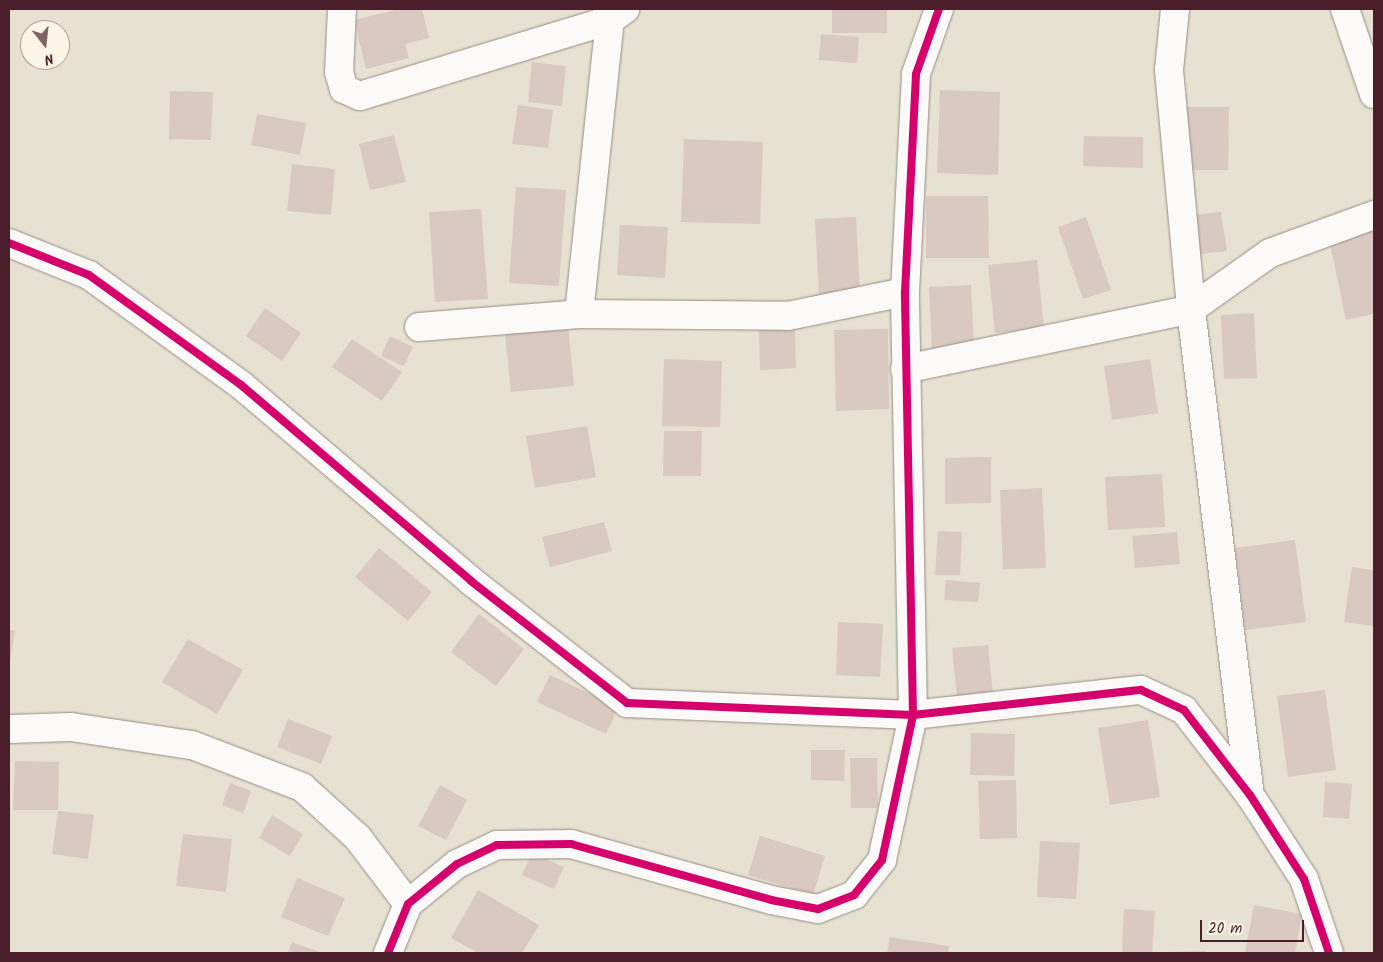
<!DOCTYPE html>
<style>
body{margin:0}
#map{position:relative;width:1383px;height:962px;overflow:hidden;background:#e6e1d0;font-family:Kalam,sans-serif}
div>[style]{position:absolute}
.building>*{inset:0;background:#dac9c0}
.roads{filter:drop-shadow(0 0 1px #978d87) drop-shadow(0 0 1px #978d87)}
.minor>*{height:28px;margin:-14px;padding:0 14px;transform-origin:14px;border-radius:14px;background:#fbfaf8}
.cycleway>*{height:8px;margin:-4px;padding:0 4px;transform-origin:4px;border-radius:4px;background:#d6006c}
span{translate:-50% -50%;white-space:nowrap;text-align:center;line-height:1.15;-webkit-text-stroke:5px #fcf5e5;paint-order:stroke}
.frame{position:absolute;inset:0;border:10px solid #4a1f2b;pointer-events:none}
.north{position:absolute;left:20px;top:20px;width:50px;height:50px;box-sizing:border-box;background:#fcf5e5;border:1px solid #b59f9b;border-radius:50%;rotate:164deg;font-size:14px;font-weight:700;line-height:20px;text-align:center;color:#4a1f2b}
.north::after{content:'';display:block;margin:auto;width:18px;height:22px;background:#816365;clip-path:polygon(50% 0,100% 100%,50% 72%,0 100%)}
.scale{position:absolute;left:1200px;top:920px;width:104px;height:22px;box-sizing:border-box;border:2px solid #4a1f2b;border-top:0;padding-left:6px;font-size:15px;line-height:18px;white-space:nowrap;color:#4a1f2b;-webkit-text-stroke:4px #fcf5e5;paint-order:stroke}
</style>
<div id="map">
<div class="building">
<i style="clip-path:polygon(399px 9px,422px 9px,429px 38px,405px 44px,409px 58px,366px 69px,354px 20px)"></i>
<i style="clip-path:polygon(832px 9px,887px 9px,887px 33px,832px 33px)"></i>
<i style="clip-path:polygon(821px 34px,859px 37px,857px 63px,819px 60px)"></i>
<i style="clip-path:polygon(532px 62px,566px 66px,562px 106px,528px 102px)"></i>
<i style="clip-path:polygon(940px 90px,1000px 92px,998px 175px,937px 173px)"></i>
<i style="clip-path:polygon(170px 91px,213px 92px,211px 140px,169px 139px)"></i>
<i style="clip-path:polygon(518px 105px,553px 110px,548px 148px,512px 144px)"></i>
<i style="clip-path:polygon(1187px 107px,1229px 107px,1228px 170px,1186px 170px)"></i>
<i style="clip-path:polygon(257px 114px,306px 123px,300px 155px,251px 145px)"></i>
<i style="clip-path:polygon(394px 135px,406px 182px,370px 190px,359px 144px)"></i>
<i style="clip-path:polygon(1084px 136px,1143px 137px,1143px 168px,1083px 166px)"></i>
<i style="clip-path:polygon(684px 139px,763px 142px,760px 224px,681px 222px)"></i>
<i style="clip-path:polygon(292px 164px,335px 169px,331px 215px,287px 211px)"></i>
<i style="clip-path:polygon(516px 187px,566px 190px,559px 286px,509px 283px)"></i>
<i style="clip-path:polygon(926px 196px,988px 196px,989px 258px,926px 258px)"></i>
<i style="clip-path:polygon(481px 209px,488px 299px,435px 302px,429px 212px)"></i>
<i style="clip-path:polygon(1221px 212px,1227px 251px,1200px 254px,1193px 215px)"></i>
<i style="clip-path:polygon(856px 217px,860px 294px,819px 297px,815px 219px)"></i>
<i style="clip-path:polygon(1086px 217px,1111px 290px,1083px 299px,1058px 227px)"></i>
<i style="clip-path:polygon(620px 225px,668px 227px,665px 278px,617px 275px)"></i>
<i style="clip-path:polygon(1374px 229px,1374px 314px,1346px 320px,1329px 239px)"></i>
<i style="clip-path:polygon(1037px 260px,1044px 328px,995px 333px,988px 265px)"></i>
<i style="clip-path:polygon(971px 285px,974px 347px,932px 349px,929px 287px)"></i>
<i style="clip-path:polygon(265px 308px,301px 333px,282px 361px,246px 336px)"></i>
<i style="clip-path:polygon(1254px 313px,1257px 378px,1224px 379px,1221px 315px)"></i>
<i style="clip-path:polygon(568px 326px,574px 386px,511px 392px,505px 333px)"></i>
<i style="clip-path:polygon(795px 329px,796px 368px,760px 370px,759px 330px)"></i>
<i style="clip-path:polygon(888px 329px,889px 409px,836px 411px,834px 330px)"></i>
<i style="clip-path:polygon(390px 336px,413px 347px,404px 366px,381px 356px)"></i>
<i style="clip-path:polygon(352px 339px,402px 372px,382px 401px,332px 367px)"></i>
<i style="clip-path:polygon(664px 359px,722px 361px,720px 427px,662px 426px)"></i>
<i style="clip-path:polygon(1150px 359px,1158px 413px,1112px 420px,1104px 366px)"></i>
<i style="clip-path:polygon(587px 426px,596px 477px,535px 488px,526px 436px)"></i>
<i style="clip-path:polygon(664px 431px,702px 431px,701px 476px,663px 476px)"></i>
<i style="clip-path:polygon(991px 457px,991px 503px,945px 504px,945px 458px)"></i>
<i style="clip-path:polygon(1162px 474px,1165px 527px,1108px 530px,1105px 477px)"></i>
<i style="clip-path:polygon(1042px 488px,1046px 568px,1003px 569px,1000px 490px)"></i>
<i style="clip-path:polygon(604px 522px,612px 551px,550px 567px,542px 537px)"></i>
<i style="clip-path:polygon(938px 531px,962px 532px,960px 575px,935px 575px)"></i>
<i style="clip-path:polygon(1177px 532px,1180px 564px,1135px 568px,1132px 536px)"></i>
<i style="clip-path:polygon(1295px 540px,1306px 622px,1245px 630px,1235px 548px)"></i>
<i style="clip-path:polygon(379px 548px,432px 592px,408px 621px,355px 577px)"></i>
<i style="clip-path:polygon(1352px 567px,1374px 570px,1374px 626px,1344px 622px)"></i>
<i style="clip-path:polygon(946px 580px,980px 583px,978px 602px,944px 600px)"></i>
<i style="clip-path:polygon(479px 614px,524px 649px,496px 686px,451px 652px)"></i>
<i style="clip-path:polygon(838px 622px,883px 624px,880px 677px,836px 675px)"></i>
<i style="clip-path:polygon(9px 630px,15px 631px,10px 662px,9px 662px)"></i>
<i style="clip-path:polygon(188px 639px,243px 670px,217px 714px,162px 682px)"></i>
<i style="clip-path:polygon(988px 645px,993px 694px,957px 697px,952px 648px)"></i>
<i style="clip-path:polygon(550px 675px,618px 707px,606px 734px,537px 702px)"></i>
<i style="clip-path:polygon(1325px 690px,1336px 770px,1288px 777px,1277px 696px)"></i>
<i style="clip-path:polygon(288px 719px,332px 736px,321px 764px,277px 747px)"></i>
<i style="clip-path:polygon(1148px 720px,1160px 797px,1110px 805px,1098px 728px)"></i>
<i style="clip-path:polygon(971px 733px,1015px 734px,1014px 776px,970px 775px)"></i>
<i style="clip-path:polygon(811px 750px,845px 750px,844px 781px,811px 780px)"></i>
<i style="clip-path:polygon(850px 758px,877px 758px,878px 808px,851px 808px)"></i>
<i style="clip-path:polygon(15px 761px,59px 762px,58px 810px,13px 810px)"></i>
<i style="clip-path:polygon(1016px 780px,1017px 838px,980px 839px,978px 781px)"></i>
<i style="clip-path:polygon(1325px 782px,1352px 784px,1349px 819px,1323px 817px)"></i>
<i style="clip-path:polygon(230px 783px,251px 791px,243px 813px,222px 805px)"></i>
<i style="clip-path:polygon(440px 785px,467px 800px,446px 840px,418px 826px)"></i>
<i style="clip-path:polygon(58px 811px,94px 815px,88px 859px,52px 854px)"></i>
<i style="clip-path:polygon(272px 815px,303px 834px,290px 856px,259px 838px)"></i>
<i style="clip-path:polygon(183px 834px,232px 839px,226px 892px,176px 886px)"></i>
<i style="clip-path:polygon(760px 836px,825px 856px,813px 895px,748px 875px)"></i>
<i style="clip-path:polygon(1040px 841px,1080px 843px,1076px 899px,1037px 897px)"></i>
<i style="clip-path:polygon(532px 853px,564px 867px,554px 889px,522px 875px)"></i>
<i style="clip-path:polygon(297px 878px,345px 898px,328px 936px,281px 917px)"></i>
<i style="clip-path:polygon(478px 890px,539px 925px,522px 953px,478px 953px,451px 938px)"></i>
<i style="clip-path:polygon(1254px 905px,1302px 914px,1295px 953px,1245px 953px)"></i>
<i style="clip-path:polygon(1124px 909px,1155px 911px,1152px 953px,1122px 953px)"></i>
<i style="clip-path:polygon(890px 937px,949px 946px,948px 953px,887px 953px)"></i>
<i style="clip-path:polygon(292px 942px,322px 953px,288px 953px)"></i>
<i style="clip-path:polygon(1205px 951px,1205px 953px,1170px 953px,1169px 952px)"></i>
</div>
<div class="roads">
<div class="minor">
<i style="left:342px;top:9px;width:63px;rotate:92.7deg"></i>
<i style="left:339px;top:72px;width:18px;rotate:74deg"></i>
<i style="left:344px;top:89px;width:17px;rotate:24deg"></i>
<i style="left:360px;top:96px;width:261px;rotate:-16.9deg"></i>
<i style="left:610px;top:20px;width:19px;rotate:-36deg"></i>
<i style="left:1175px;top:9px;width:61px;rotate:95.6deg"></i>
<i style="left:1169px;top:70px;width:240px;rotate:84.7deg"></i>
<i style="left:1191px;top:309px;width:490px;rotate:83.1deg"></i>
<i style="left:1345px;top:9px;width:90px;rotate:71.2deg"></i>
<i style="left:9px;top:243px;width:86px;rotate:21.8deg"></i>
<i style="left:89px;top:275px;width:188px;rotate:35.9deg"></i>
<i style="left:241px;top:385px;width:302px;rotate:40.4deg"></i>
<i style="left:471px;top:581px;width:198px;rotate:38deg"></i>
<i style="left:627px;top:703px;width:286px;rotate:2.4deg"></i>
<i style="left:913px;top:715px;width:229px;rotate:-6.3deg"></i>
<i style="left:1141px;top:690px;width:47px;rotate:24.9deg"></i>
<i style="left:1184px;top:710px;width:108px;rotate:52.2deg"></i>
<i style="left:1250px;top:795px;width:100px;rotate:57.3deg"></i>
<i style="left:1304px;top:879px;width:78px;rotate:71.3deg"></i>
<i style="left:579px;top:314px;width:296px;rotate:-84deg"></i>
<i style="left:610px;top:20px;width:11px;rotate:-105deg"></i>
<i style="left:419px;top:327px;width:161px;rotate:-4.6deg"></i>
<i style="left:579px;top:314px;width:209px;rotate:0.5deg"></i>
<i style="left:788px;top:316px;width:119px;rotate:-11.6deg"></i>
<i style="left:905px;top:369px;width:292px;rotate:-11.8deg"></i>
<i style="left:1191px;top:309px;width:97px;rotate:-35.3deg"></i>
<i style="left:1270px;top:253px;width:111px;rotate:-20.1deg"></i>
<i style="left:9px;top:729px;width:62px;rotate:-1.8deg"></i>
<i style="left:71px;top:727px;width:122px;rotate:8.5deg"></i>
<i style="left:192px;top:745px;width:118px;rotate:20.9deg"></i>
<i style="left:302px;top:787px;width:76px;rotate:42.3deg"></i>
<i style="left:358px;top:838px;width:83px;rotate:52.9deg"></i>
<i style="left:388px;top:953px;width:53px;rotate:-67.8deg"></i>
<i style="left:408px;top:904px;width:63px;rotate:-39.2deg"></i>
<i style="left:457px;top:864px;width:44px;rotate:-25.4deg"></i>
<i style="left:497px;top:845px;width:74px;rotate:-0.8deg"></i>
<i style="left:571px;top:844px;width:208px;rotate:15.6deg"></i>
<i style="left:771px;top:900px;width:48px;rotate:10.8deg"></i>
<i style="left:818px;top:909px;width:39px;rotate:-21deg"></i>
<i style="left:854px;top:895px;width:45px;rotate:-51.3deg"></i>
<i style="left:882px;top:860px;width:148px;rotate:-77.9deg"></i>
<i style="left:913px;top:715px;width:423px;rotate:-91.1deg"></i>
<i style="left:905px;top:292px;width:218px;rotate:-87.1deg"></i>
<i style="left:916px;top:74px;width:69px;rotate:-70.5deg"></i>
</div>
</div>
<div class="cycleway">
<i style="left:9px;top:243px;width:86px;rotate:21.8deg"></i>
<i style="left:89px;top:275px;width:188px;rotate:35.9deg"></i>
<i style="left:241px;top:385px;width:302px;rotate:40.4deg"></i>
<i style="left:471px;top:581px;width:198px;rotate:38deg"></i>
<i style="left:627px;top:703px;width:286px;rotate:2.4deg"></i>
<i style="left:913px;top:715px;width:229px;rotate:-6.3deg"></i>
<i style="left:1141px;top:690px;width:47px;rotate:24.9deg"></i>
<i style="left:1184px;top:710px;width:108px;rotate:52.2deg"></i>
<i style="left:1250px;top:795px;width:100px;rotate:57.3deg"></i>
<i style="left:1304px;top:879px;width:78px;rotate:71.3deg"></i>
<i style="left:388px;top:953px;width:53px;rotate:-67.8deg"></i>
<i style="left:408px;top:904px;width:63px;rotate:-39.2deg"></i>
<i style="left:457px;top:864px;width:44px;rotate:-25.4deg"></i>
<i style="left:497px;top:845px;width:74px;rotate:-0.8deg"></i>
<i style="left:571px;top:844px;width:208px;rotate:15.6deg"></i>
<i style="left:771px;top:900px;width:48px;rotate:10.8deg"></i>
<i style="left:818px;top:909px;width:39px;rotate:-21deg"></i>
<i style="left:854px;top:895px;width:45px;rotate:-51.3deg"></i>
<i style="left:882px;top:860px;width:148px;rotate:-77.9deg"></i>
<i style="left:913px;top:715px;width:423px;rotate:-91.1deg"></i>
<i style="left:905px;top:292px;width:218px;rotate:-87.1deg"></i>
<i style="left:916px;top:74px;width:69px;rotate:-70.5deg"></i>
</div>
<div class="frame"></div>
<div class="north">N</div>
<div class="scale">20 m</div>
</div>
